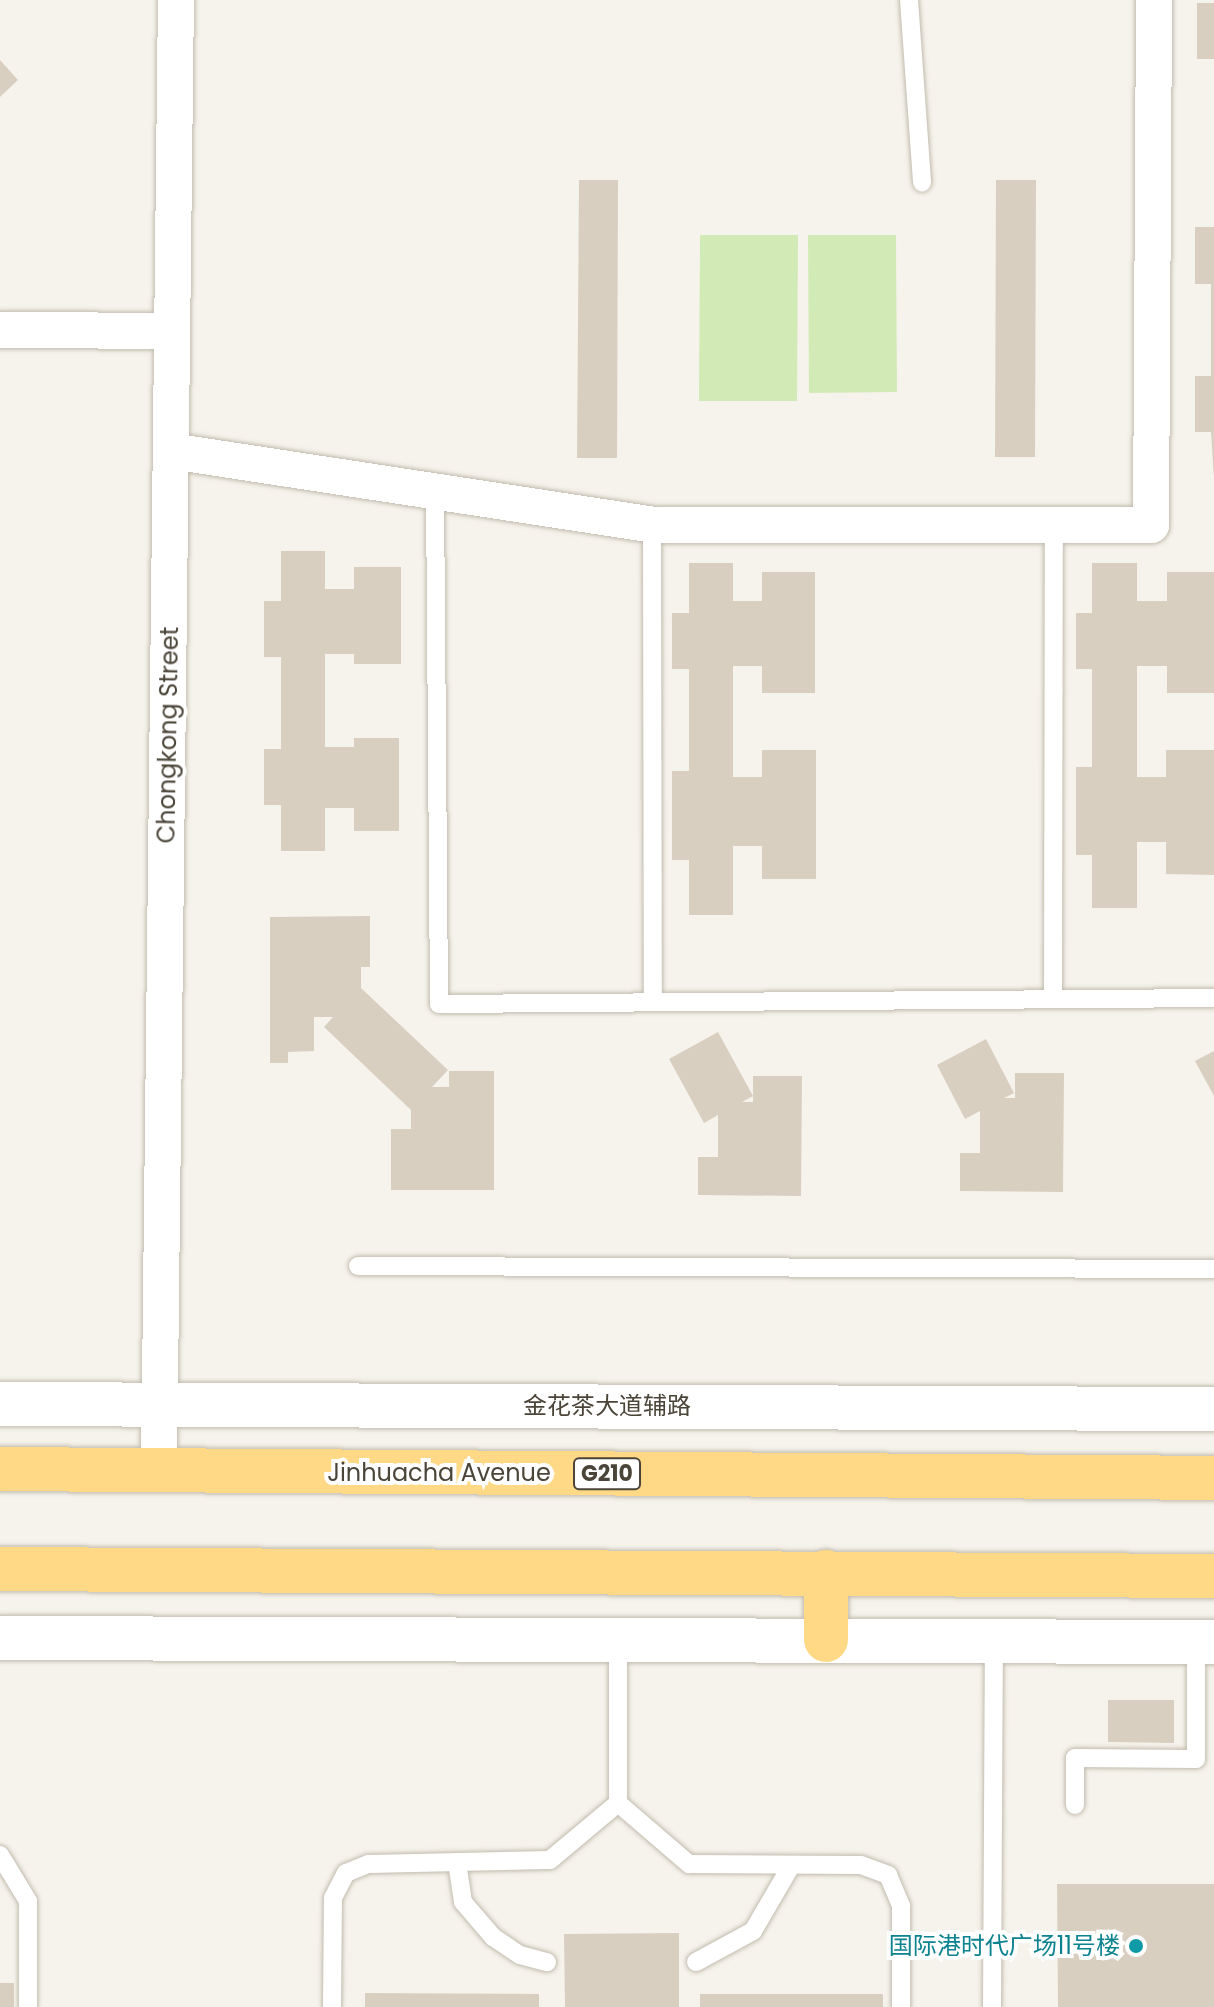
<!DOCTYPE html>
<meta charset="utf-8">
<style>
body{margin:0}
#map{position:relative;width:1214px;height:2007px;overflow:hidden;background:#f6f3ec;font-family:Poppins,"Noto Sans SC",sans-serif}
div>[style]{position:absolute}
.green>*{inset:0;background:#d2eab5}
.building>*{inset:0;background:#d8cfc1}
.roads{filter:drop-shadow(0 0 2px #c2bbae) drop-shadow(0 0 2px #c2bbae)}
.service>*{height:18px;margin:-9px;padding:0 9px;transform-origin:9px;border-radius:9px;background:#fff}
.minor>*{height:36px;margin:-18px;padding:0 18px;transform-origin:18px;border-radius:18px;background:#fff}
.tertiary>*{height:44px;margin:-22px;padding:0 22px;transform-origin:22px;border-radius:22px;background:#fff}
.trunk>*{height:44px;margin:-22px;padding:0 22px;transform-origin:22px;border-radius:22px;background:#ffd985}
.dots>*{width:22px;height:22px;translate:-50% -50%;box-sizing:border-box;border:4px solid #fff;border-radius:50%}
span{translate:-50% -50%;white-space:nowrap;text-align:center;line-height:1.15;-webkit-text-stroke:8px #fff;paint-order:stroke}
.shield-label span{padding:2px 6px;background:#fff;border:2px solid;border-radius:6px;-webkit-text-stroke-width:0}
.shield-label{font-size:22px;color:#4b4439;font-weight:700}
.street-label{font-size:24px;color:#4b4439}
.culture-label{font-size:24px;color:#0d838f}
.right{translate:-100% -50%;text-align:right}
</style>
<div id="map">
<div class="green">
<i style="clip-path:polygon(700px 235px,798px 235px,797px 401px,699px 401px)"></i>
<i style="clip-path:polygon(808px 235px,896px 235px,897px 392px,809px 393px)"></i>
</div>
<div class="building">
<i style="clip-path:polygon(1197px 3px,1214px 3px,1214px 59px,1197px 59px)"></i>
<i style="clip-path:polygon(0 60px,18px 80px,0 97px)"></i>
<i style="clip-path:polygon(579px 180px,618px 180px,617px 458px,577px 458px)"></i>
<i style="clip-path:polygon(996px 180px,1036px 180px,1035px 457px,995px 457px)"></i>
<i style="clip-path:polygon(1195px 227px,1214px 227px,1214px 478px,1211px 432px,1195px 432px,1195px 376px,1211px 376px,1211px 284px,1195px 284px)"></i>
<i style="clip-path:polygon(281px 551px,325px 551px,325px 589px,354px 589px,354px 567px,401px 567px,401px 664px,354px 664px,354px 654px,325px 654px,325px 747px,354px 747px,354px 738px,399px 738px,399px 831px,354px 831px,354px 808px,325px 808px,325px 851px,281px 851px,281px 805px,264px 805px,264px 749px,281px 749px,281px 657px,264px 657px,264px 601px,281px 601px)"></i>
<i style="clip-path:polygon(689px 563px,733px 563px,733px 601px,762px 601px,762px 572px,815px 572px,815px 693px,762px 693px,762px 666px,733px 666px,733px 777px,762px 777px,762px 750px,816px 750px,816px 879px,762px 879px,762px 846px,733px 846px,733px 915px,689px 915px,689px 860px,672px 860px,672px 771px,689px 771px,689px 669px,672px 669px,672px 613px,689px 613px)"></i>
<i style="clip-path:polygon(1092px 563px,1137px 563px,1137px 601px,1167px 601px,1167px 572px,1214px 572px,1214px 693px,1167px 693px,1167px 666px,1137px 666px,1137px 777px,1166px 777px,1166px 750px,1214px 750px,1214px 875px,1166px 874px,1166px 842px,1137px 842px,1137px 908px,1092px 908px,1092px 855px,1076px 855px,1076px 767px,1092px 767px,1092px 669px,1076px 669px,1076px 613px,1092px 613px)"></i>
<i style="clip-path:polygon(370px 916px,370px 967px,361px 967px,361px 988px,448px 1070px,432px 1087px,449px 1087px,449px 1071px,494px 1071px,494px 1190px,391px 1190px,391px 1129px,411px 1129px,411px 1110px,324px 1027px,333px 1017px,314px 1017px,314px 1051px,288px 1052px,288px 1063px,270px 1063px,270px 917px)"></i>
<i style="clip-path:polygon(718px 1032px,753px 1096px,742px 1102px,753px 1102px,753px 1076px,802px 1076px,801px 1196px,698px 1195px,698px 1157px,718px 1157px,718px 1115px,704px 1123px,669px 1059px)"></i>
<i style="clip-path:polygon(986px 1039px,1014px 1093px,1004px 1098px,1015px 1098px,1015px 1073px,1064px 1073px,1063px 1192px,960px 1191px,960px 1153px,980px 1153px,980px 1111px,965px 1119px,937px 1065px)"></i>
<i style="clip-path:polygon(1214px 1051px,1214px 1096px,1195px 1061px)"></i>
<i style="clip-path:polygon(1108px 1700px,1174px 1700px,1174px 1743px,1108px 1742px)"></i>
<i style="clip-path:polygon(1057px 1884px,1214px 1884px,1214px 2007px,1058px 2007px)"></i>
<i style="clip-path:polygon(679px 1933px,679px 2007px,565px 2007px,564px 1934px)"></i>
<i style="clip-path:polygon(0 1983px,14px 1983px,14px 2007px,0 2007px)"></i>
<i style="clip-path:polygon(365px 1993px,539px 1994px,539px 2007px,365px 2007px)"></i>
<i style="clip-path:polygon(700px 1994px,883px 1994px,883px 2007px,700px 2007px)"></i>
</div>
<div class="roads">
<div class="service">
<i style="left:909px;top:0;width:183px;rotate:85.9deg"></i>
<i style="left:435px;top:492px;width:512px;rotate:89.55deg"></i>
<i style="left:439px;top:1004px;width:775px;rotate:-0.44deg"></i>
<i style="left:652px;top:525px;width:477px;rotate:89.9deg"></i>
<i style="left:1053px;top:999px;width:474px;rotate:-89.9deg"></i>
<i style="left:358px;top:1266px;width:856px;rotate:0.2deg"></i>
<i style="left:618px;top:1640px;width:163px;rotate:90deg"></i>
<i style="left:1075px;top:1805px;width:47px;rotate:-90deg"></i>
<i style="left:1075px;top:1758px;width:121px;rotate:0.5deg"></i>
<i style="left:1196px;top:1759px;width:118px;rotate:-90deg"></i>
<i style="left:0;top:1855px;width:54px;rotate:58.7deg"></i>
<i style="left:28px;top:1901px;width:106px;rotate:90deg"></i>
<i style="left:457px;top:1862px;width:40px;rotate:81.5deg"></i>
<i style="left:463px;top:1902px;width:46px;rotate:49.4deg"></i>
<i style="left:493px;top:1937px;width:32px;rotate:34deg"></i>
<i style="left:520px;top:1955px;width:28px;rotate:15deg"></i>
<i style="left:696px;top:1962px;width:65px;rotate:-28.5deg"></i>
<i style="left:753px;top:1931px;width:75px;rotate:-59.7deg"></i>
<i style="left:332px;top:2007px;width:109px;rotate:-89.5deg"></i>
<i style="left:333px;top:1898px;width:28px;rotate:-63deg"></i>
<i style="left:346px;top:1873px;width:24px;rotate:-22deg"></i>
<i style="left:368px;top:1864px;width:182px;rotate:-1.3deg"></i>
<i style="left:550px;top:1860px;width:89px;rotate:-40deg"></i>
<i style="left:618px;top:1803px;width:94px;rotate:40.7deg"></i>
<i style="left:689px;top:1864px;width:172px;rotate:0.3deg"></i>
<i style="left:861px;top:1865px;width:29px;rotate:20deg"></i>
<i style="left:888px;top:1875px;width:34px;rotate:67deg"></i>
<i style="left:901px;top:1906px;width:101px;rotate:90deg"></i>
<i style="left:992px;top:2007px;width:366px;rotate:-89.7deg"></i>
</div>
<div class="minor">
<i style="left:0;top:330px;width:172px;rotate:0.3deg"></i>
<i style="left:171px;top:451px;width:487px;rotate:8.7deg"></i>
<i style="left:652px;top:525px;width:499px"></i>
<i style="left:1151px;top:525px;width:525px;rotate:-89.67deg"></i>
<i style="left:159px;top:1471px;width:1471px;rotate:-89.34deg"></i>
</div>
<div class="tertiary">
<i style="left:0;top:1404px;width:1214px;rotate:0.24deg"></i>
<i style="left:0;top:1638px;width:1214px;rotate:0.19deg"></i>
</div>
<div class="trunk">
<i style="left:0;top:1469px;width:1214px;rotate:0.42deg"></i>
<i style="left:0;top:1569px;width:1214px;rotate:0.33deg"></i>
<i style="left:826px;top:1572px;width:68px;rotate:90deg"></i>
</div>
</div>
<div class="dots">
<i style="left:1136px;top:1946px;background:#0f9aa8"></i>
</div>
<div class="shield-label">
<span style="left:607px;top:1474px">G210</span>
</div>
<div class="street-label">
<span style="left:168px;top:735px;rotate:-89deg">Chongkong Street</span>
<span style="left:607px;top:1406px">金花茶大道辅路</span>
<span style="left:439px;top:1473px">Jinhuacha Avenue</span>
</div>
<div class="culture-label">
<span class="right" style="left:1120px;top:1946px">国际港时代广场11号楼</span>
</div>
</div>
